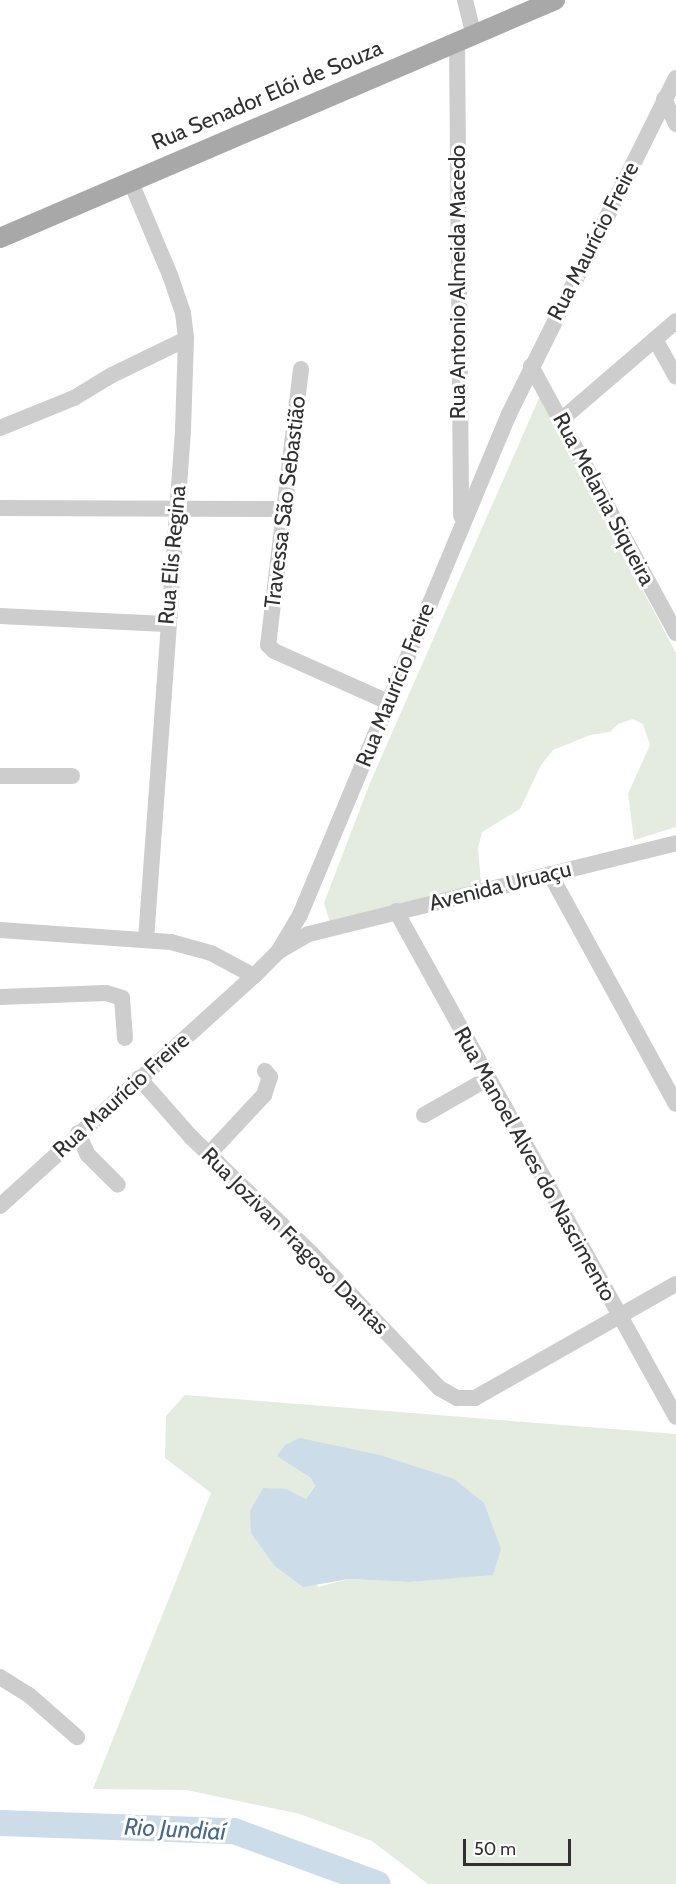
<!DOCTYPE html>
<meta charset="utf-8">
<style>
body{margin:0}
#map{position:relative;width:676px;height:1884px;overflow:hidden;background:#fff;font-family:Cabin,sans-serif}
div>[style]{position:absolute}
.green>*{inset:0;background:#e4ebdf}
.water>*{inset:0;background:#cddce9}
.river>*{height:26px;margin:-13px;padding:0 13px;transform-origin:13px;border-radius:13px;background:#cddce9}
.minor>*{height:16px;margin:-8px;padding:0 8px;transform-origin:8px;border-radius:8px;background:#cdcdcd}
.major>*{height:20px;margin:-10px;padding:0 10px;transform-origin:10px;border-radius:10px;background:#a8a8a8}
span{translate:-50% -50%;white-space:nowrap;text-align:center;line-height:1.15;-webkit-text-stroke:6px #fff;paint-order:stroke}
.street-label{font-size:22px;color:#303030}
.water-label{font-size:24px;color:#456a8b;font-style:italic}
.scale{position:absolute;left:463px;top:1839px;width:108px;height:27px;box-sizing:border-box;border:3px solid #303030;border-top:0;padding-left:8px;font-size:18px;line-height:21px;white-space:nowrap;color:#303030;-webkit-text-stroke:4px #fff;paint-order:stroke}
</style>
<div id="map">
<div class="green">
<i style="clip-path:polygon(540px 396px,676px 653px,676px 827px,634px 840px,628px 794px,650px 745px,643px 724px,633px 719px,618px 724px,610px 732px,590px 735px,553px 750px,541px 765px,520px 809px,482px 832px,478px 848px,481px 883px,330px 923px,324px 903px,370px 783px)"></i>
<i style="clip-path:polygon(evenodd,185px 1395px,676px 1434px,676px 1884px,428px 1884px,372px 1841px,300px 1814px,187px 1790px,93px 1789px,211px 1493px,165px 1458px,166px 1416px,185px 1395px,284px 1464px,493px 1574px,409px 1582px,349px 1579px,318px 1587px,287px 1489px,306px 1499px,315px 1485px,311px 1478px,284px 1464px)"></i>
</div>
<div class="water">
<i style="clip-path:polygon(300px 1438px,380px 1455px,454px 1479px,484px 1503px,501px 1549px,493px 1575px,409px 1582px,349px 1579px,303px 1587px,275px 1566px,251px 1533px,250px 1511px,263px 1488px,287px 1489px,306px 1499px,315px 1486px,311px 1478px,277px 1456px,285px 1445px)"></i>
</div>
<div class="river">
<i style="left:0;top:1823px;width:234px;rotate:2deg"></i>
<i style="left:234px;top:1831px;width:153px;rotate:20.2deg"></i>
</div>
<div class="minor">
<i style="left:465px;top:0;width:37px;rotate:76deg"></i>
<i style="left:457px;top:43px;width:473px;rotate:89.5deg"></i>
<i style="left:664px;top:99px;width:28px;rotate:64deg"></i>
<i style="left:130px;top:180px;width:103px;rotate:67.2deg"></i>
<i style="left:170px;top:275px;width:40px;rotate:71.1deg"></i>
<i style="left:183px;top:313px;width:26px;rotate:83deg"></i>
<i style="left:186px;top:339px;width:92px;rotate:91.9deg"></i>
<i style="left:183px;top:431px;width:510px;rotate:94.16deg"></i>
<i style="left:655px;top:339px;width:43px;rotate:61.1deg"></i>
<i style="left:531px;top:366px;width:304px;rotate:61.5deg"></i>
<i style="left:301px;top:369px;width:278px;rotate:96.8deg"></i>
<i style="left:268px;top:645px;width:8px;rotate:45deg"></i>
<i style="left:274px;top:651px;width:125px;rotate:24.1deg"></i>
<i style="left:561px;top:420px;width:152px;rotate:-40.7deg"></i>
<i style="left:0;top:428px;width:80px;rotate:-22.1deg"></i>
<i style="left:74px;top:398px;width:44px;rotate:-31.2deg"></i>
<i style="left:112px;top:375px;width:82px;rotate:-25.9deg"></i>
<i style="left:0;top:508px;width:282px;rotate:0.2deg"></i>
<i style="left:0;top:616px;width:166px;rotate:2.8deg"></i>
<i style="left:0;top:776px;width:72px"></i>
<i style="left:550px;top:874px;width:262px;rotate:61.3deg"></i>
<i style="left:396px;top:911px;width:578px;rotate:61.04deg"></i>
<i style="left:0;top:930px;width:171px;rotate:4deg"></i>
<i style="left:171px;top:942px;width:41px;rotate:15.4deg"></i>
<i style="left:211px;top:953px;width:49px;rotate:28.1deg"></i>
<i style="left:279px;top:951px;width:34px;rotate:-30deg"></i>
<i style="left:309px;top:934px;width:378px;rotate:-13.9deg"></i>
<i style="left:0;top:997px;width:106px;rotate:-2.2deg"></i>
<i style="left:106px;top:993px;width:17px;rotate:17deg"></i>
<i style="left:122px;top:998px;width:40px;rotate:85.7deg"></i>
<i style="left:139px;top:1078px;width:79px;rotate:48.6deg"></i>
<i style="left:191px;top:1137px;width:168px;rotate:44deg"></i>
<i style="left:312px;top:1254px;width:185px;rotate:46.5deg"></i>
<i style="left:439px;top:1388px;width:21px;rotate:29deg"></i>
<i style="left:457px;top:1398px;width:18px"></i>
<i style="left:475px;top:1398px;width:231px;rotate:-29.6deg"></i>
<i style="left:424px;top:1115px;width:73px;rotate:-29.7deg"></i>
<i style="left:78px;top:1133px;width:24px;rotate:66deg"></i>
<i style="left:88px;top:1155px;width:42px;rotate:45deg"></i>
<i style="left:209px;top:1154px;width:81px;rotate:-47deg"></i>
<i style="left:264px;top:1095px;width:19px;rotate:-72deg"></i>
<i style="left:270px;top:1077px;width:8px;rotate:-130deg"></i>
<i style="left:0;top:1206px;width:343px;rotate:-42.2deg"></i>
<i style="left:254px;top:976px;width:34px;rotate:-45deg"></i>
<i style="left:278px;top:952px;width:43px;rotate:-59.3deg"></i>
<i style="left:300px;top:915px;width:543px;rotate:-67.36deg"></i>
<i style="left:509px;top:414px;width:375px;rotate:-63.6deg"></i>
<i style="left:0;top:1677px;width:34px;rotate:32deg"></i>
<i style="left:29px;top:1695px;width:64px;rotate:41.2deg"></i>
</div>
<div class="major">
<i style="left:0;top:238px;width:604px;rotate:-23.21deg"></i>
</div>
<div class="street-label">
<span style="left:267px;top:95px;rotate:-23deg">Rua Senador Elói de Souza</span>
<span style="left:593px;top:241px;rotate:-63deg">Rua Maurício Freire</span>
<span style="left:458px;top:282px;rotate:-90deg">Rua Antonio Almeida Macedo</span>
<span style="left:604px;top:499px;rotate:62deg">Rua Melania Siqueira</span>
<span style="left:285px;top:502px;rotate:-83deg">Travessa São Sebastião</span>
<span style="left:172px;top:555px;rotate:-85deg">Rua Elis Regina</span>
<span style="left:395px;top:685px;rotate:-68deg">Rua Maurício Freire</span>
<span style="left:500px;top:886px;rotate:-14deg">Avenida Uruaçu</span>
<span style="left:121px;top:1095px;rotate:-42deg">Rua Maurício Freire</span>
<span style="left:535px;top:1164px;rotate:61deg">Rua Manoel Alves do Nascimento</span>
<span style="left:295px;top:1241px;rotate:45deg">Rua Jozivan Fragoso Dantas</span>
</div>
<div class="water-label">
<span style="left:175px;top:1829px;rotate:3deg">Rio Jundiaí</span>
</div>
<div class="scale">50 m</div>
</div>
